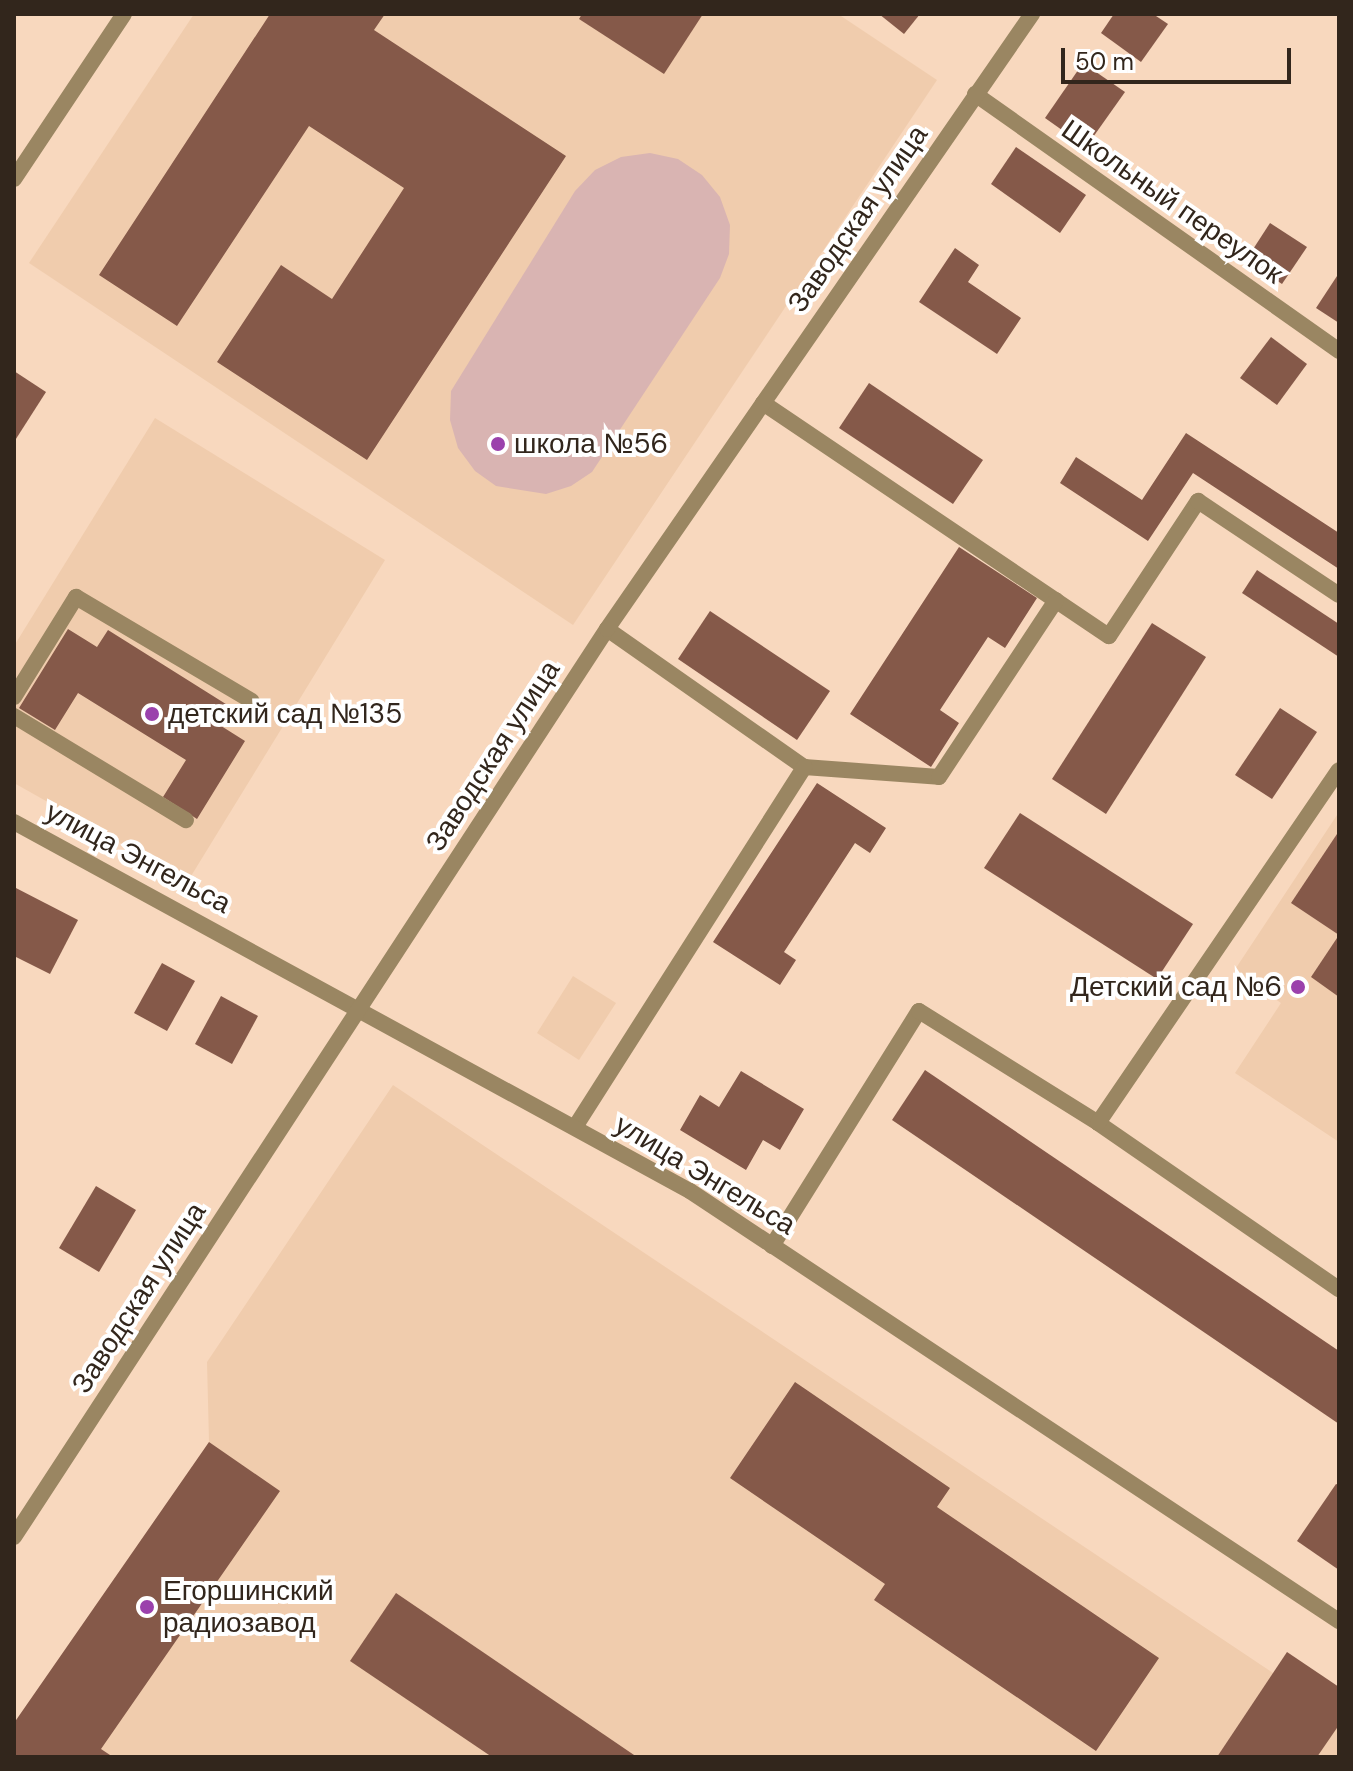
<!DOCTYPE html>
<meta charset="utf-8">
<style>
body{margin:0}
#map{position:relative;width:1353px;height:1771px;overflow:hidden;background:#f8d8be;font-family:"DM Sans",sans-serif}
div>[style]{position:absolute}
.built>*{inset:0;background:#f0ccad}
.green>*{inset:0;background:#d9b4b2}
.building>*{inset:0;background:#855949}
.service>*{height:16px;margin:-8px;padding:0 8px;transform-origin:8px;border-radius:8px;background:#9a8662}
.minor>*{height:16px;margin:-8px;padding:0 8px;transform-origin:8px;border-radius:8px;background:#9a8662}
.tertiary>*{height:16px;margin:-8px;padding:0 8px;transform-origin:8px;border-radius:8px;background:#9a8662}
.dots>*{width:22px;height:22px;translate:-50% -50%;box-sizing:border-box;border:4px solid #fff;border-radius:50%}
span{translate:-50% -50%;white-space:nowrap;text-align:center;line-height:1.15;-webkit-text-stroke:8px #fff;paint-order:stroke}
.street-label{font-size:28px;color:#32261c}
.poi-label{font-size:28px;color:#32261c}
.left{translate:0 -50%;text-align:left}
.right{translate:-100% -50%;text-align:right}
.frame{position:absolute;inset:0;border:16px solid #32261c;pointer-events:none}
.scale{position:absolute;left:1061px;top:48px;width:230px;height:36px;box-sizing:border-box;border:4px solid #32261c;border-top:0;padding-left:10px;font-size:24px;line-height:28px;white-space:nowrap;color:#32261c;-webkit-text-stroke:6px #fff;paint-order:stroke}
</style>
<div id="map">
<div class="built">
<i style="clip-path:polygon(194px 14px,838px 14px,937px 80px,573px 625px,29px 263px)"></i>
<i style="clip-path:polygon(155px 418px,385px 560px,188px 881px,14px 783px,14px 646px)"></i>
<i style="clip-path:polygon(1339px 812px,1339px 1142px,1235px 1073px,1281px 1003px,1234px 971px)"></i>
<i style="clip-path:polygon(573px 976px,616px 1003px,579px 1060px,537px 1033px)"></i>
<i style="clip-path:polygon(393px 1085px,1339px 1717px,1339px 1757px,14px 1757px,209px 1442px,207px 1362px)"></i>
</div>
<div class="green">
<i style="clip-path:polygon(650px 153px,678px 159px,702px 175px,720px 197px,730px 225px,729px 254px,720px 278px,592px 472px,571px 486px,546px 494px,496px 486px,475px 471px,458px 448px,450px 420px,451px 391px,575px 191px,595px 170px,621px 157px)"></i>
</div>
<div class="building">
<i style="clip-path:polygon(270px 14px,385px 14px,374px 30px,566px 156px,367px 460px,217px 362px,281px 265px,332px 299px,404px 188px,309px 126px,177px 326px,99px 275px)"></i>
<i style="clip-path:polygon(582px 14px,703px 14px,664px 74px,579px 19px)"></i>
<i style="clip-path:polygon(879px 14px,920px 14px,904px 34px)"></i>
<i style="clip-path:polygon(1114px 14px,1153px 14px,1168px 24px,1141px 62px,1101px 33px)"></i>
<i style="clip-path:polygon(1083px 63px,1125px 92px,1086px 147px,1045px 118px)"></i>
<i style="clip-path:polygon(1016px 147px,1086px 195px,1060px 233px,991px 184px)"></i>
<i style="clip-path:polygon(1270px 223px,1307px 247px,1282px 284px,1246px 260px)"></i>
<i style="clip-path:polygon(955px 248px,979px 265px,968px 282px,1021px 318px,997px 354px,919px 302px)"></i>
<i style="clip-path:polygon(1339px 273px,1339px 323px,1316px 308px)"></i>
<i style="clip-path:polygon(1271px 337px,1307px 364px,1277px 405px,1240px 378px)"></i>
<i style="clip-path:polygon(14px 371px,46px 392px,14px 442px)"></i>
<i style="clip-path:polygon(869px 383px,983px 460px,953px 504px,839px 428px)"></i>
<i style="clip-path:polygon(1186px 433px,1339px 533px,1339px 569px,1193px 473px,1148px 541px,1060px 483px,1076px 457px,1142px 500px)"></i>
<i style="clip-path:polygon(959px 547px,1037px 598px,1005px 648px,988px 637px,940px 710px,959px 723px,931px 767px,850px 714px)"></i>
<i style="clip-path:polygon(1257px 570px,1339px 624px,1339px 657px,1242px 593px)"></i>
<i style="clip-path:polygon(710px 611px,830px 691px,797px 740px,678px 659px)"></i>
<i style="clip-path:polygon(1152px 623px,1206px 657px,1106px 814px,1052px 779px)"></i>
<i style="clip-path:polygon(68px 629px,97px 647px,108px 630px,229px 706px,218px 724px,245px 741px,197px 819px,163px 797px,186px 760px,78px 693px,55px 730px,19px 708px)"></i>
<i style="clip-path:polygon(1280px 708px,1317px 732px,1272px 799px,1235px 775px)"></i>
<i style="clip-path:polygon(817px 783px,886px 828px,870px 853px,855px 843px,784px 952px,796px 960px,780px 985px,713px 942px)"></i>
<i style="clip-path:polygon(1020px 813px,1193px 924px,1157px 979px,984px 868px)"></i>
<i style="clip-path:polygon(1339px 831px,1339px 935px,1291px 903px)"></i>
<i style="clip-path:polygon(14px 887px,78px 920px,50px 974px,14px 956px)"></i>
<i style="clip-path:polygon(1339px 935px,1339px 997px,1311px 977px)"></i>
<i style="clip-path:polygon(162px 963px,195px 981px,167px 1031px,134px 1013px)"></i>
<i style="clip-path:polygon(221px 996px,258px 1016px,232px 1064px,195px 1044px)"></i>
<i style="clip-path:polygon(925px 1070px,1339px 1351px,1339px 1424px,892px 1120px)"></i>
<i style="clip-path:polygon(741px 1071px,804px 1109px,780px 1150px,763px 1140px,746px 1170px,680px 1130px,700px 1095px,719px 1107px)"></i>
<i style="clip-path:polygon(96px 1186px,136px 1210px,99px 1272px,59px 1248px)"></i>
<i style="clip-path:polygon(795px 1382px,950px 1488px,937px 1507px,1159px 1658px,1096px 1751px,874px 1600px,885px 1584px,730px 1478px)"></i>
<i style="clip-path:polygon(209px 1442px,280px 1491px,101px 1749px,113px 1757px,14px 1757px,14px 1723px)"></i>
<i style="clip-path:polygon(1336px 1484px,1339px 1485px,1339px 1570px,1297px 1541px)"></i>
<i style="clip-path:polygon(396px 1593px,637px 1757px,492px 1757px,350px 1661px)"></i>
<i style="clip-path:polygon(1287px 1652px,1339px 1687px,1339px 1725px,1317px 1757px,1217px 1757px)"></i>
</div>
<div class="service">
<i style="left:763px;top:403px;width:417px;rotate:34deg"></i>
<i style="left:1109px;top:636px;width:162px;rotate:-56.6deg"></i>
<i style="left:1198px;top:501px;width:169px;rotate:33.7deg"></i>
<i style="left:607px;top:629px;width:241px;rotate:35deg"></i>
<i style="left:804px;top:767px;width:135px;rotate:4.2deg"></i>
<i style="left:939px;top:777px;width:212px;rotate:-56.5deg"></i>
<i style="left:14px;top:697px;width:118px;rotate:-58.2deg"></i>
<i style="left:76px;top:597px;width:204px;rotate:30.6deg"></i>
<i style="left:14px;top:716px;width:201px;rotate:31.2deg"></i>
<i style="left:575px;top:1127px;width:427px;rotate:-57.5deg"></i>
<i style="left:772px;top:1246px;width:277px;rotate:-58deg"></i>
<i style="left:919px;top:1011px;width:211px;rotate:32deg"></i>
<i style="left:1098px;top:1123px;width:293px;rotate:34.6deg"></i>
</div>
<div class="minor">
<i style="left:975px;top:94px;width:446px;rotate:35.2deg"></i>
<i style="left:14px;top:822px;width:770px;rotate:28.63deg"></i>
<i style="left:690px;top:1191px;width:779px;rotate:33.53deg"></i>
<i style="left:1098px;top:1123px;width:427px;rotate:-55.7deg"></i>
<i style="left:14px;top:1537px;width:1084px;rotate:-56.85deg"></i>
<i style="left:607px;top:629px;width:748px;rotate:-55.35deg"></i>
</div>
<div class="tertiary">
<i style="left:14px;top:179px;width:198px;rotate:-56.3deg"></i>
</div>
<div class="dots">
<i style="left:498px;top:444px;background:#9b41ac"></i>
<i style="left:152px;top:714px;background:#9b41ac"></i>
<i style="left:1298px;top:987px;background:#9b41ac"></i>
<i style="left:147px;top:1607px;background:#9b41ac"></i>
</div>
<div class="street-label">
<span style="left:1172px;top:202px;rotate:35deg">Школьный переулок</span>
<span style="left:858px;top:219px;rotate:-55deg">Заводская улица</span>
<span style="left:493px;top:756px;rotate:-57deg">Заводская улица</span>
<span style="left:138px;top:858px;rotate:28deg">улица Энгельса</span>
<span style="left:705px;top:1175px;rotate:31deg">улица Энгельса</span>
<span style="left:139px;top:1298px;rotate:-57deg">Заводская улица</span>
</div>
<div class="poi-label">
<span class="left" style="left:514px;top:444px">школа №56</span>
<span class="left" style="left:168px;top:714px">детский сад №135</span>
<span class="right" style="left:1282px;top:987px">Детский сад №6</span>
<span class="left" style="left:163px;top:1607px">Егоршинский<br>радиозавод</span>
</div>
<div class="frame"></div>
<div class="scale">50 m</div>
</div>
